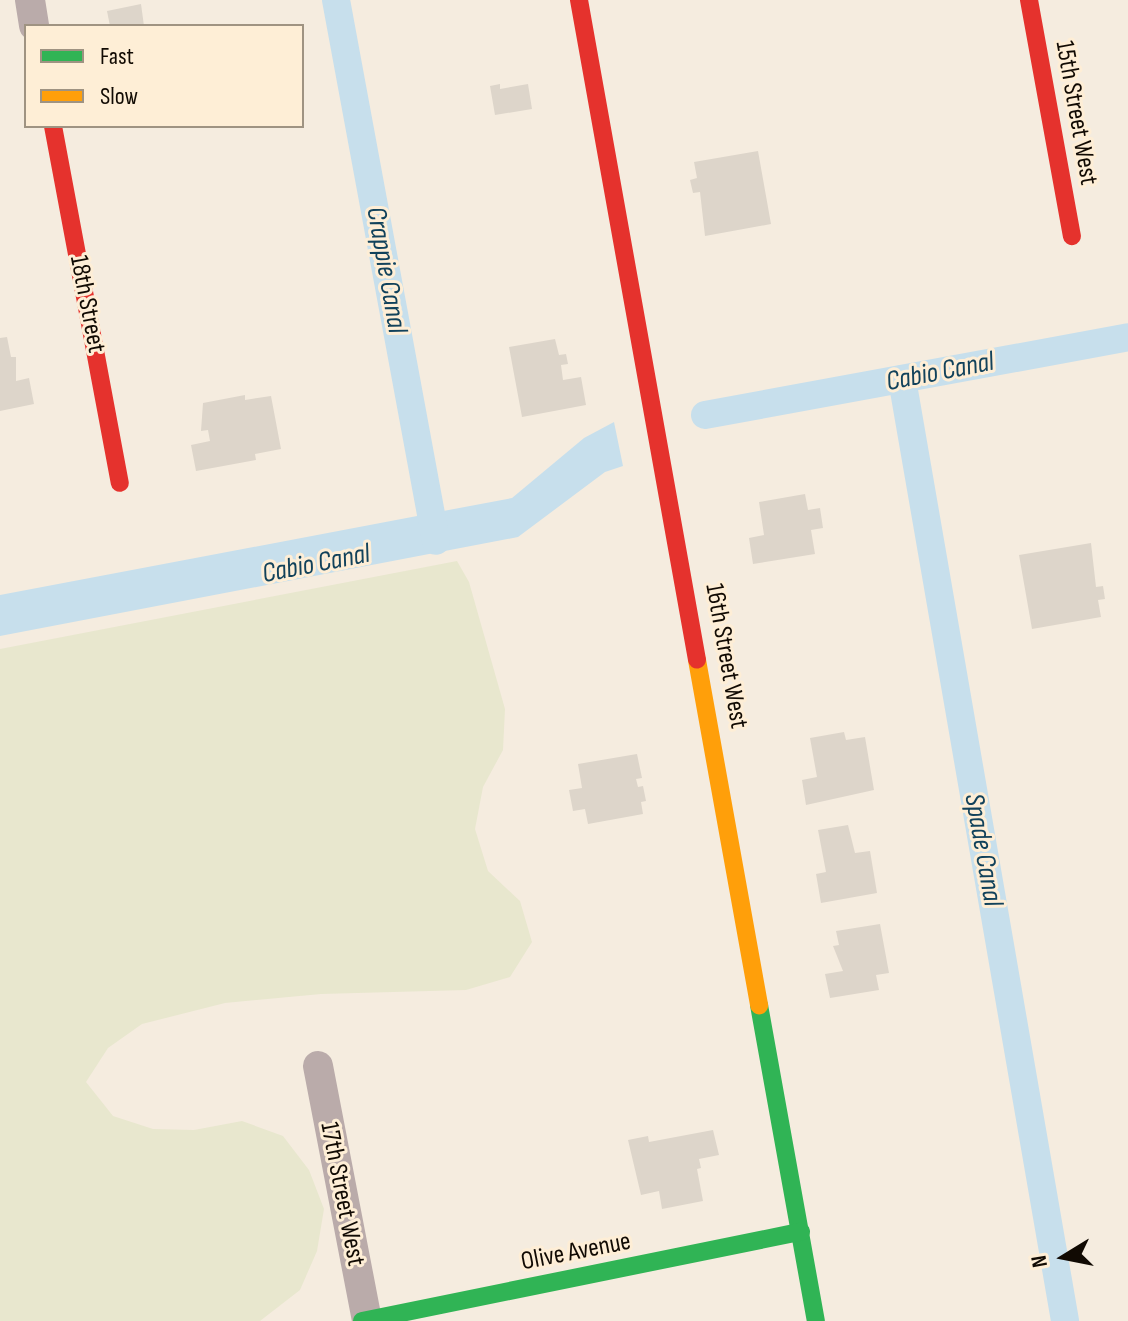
<!DOCTYPE html>
<style>
body{margin:0}
#map{position:relative;width:1128px;height:1321px;overflow:hidden;background:#f5ecdf;font-family:"Sofia Sans Condensed",sans-serif}
div>[style]{position:absolute}
.green>*{inset:0;background:#e8e7ce}
.water>*{inset:0;background:#c7dfec}
.canal>*{height:28px;margin:-14px;padding:0 14px;transform-origin:14px;border-radius:14px;background:#c7dfec}
.building>*{inset:0;background:#ddd5ca}
.street>*{height:30px;margin:-15px;padding:0 15px;transform-origin:15px;border-radius:15px;background:#baabaa}
.fast>*{height:18px;margin:-9px;padding:0 9px;transform-origin:9px;border-radius:9px;background:#30b455}
.slow>*{height:18px;margin:-9px;padding:0 9px;transform-origin:9px;border-radius:9px;background:#ff9f0a}
.jam>*{height:18px;margin:-9px;padding:0 9px;transform-origin:9px;border-radius:9px;background:#e5322d}
span{translate:-50% -50%;white-space:nowrap;text-align:center;line-height:1.15;-webkit-text-stroke:6px #feeed6;paint-order:stroke}
.street-label{font-size:26px;color:#110a03}
.water-label{font-size:28px;color:#12425b;font-style:italic}
.legend{position:absolute;left:24px;top:24px;width:280px;height:104px;box-sizing:border-box;background:#feeed6;border:2px solid #9f9382;margin:0;padding:10px 14px;list-style:none;font-size:24px;color:#110a03}
.legend li{display:flex;align-items:center;gap:16px;height:40px}
.legend b{width:40px;border:2px solid #9f9382}
.north{position:absolute;left:1024px;top:1217px;width:80px;height:80px;-webkit-text-stroke:6px #feeed6;paint-order:stroke;rotate:260deg;font-size:22px;font-weight:700;line-height:32px;text-align:center;color:#110a03}
.north::after{content:'';display:block;margin:auto;width:28px;height:36px;background:#110a03;clip-path:polygon(50% 0,100% 100%,50% 72%,0 100%)}
</style>
<div id="map">
<div class="green">
<i style="clip-path:polygon(457px 561px,469px 582px,505px 709px,503px 750px,483px 787px,475px 829px,488px 871px,520px 901px,532px 942px,510px 977px,466px 990px,321px 994px,225px 1003px,142px 1024px,108px 1048px,86px 1082px,113px 1116px,153px 1129px,194px 1130px,242px 1121px,283px 1136px,309px 1170px,324px 1209px,317px 1251px,300px 1290px,260px 1321px,0 1321px,0 649px)"></i>
</div>
<div class="water">
<i style="clip-path:polygon(614px 422px,623px 466px,605px 472px,518px 537px,0 636px,0 595px,512px 498px,584px 438px)"></i>
</div>
<div class="canal">
<i style="left:336px;top:0;width:550px;rotate:79.53deg"></i>
<i style="left:902px;top:379px;width:956px;rotate:80.18deg"></i>
<i style="left:705px;top:415px;width:430px;rotate:-10.4deg"></i>
</div>
<div class="building">
<i style="clip-path:polygon(141px 4px,144px 26px,110px 26px,107px 11px)"></i>
<i style="clip-path:polygon(500px 84px,500px 89px,528px 84px,532px 109px,495px 115px,490px 86px)"></i>
<i style="clip-path:polygon(758px 151px,771px 224px,705px 236px,700px 192px,693px 193px,690px 180px,697px 178px,694px 162px)"></i>
<i style="clip-path:polygon(7px 337px,11px 357px,16px 357px,16px 381px,29px 378px,34px 404px,0 411px,0 338px)"></i>
<i style="clip-path:polygon(555px 339px,559px 355px,566px 354px,568px 364px,561px 365px,563px 380px,581px 377px,586px 405px,522px 417px,509px 347px)"></i>
<i style="clip-path:polygon(245px 395px,245px 400px,271px 396px,281px 449px,255px 454px,256px 460px,196px 471px,191px 445px,210px 441px,208px 430px,201px 431px,203px 403px)"></i>
<i style="clip-path:polygon(805px 494px,808px 510px,820px 508px,823px 528px,811px 530px,815px 554px,753px 564px,749px 538px,764px 535px,759px 502px)"></i>
<i style="clip-path:polygon(1091px 543px,1096px 587px,1103px 586px,1105px 599px,1098px 600px,1101px 617px,1032px 629px,1019px 555px)"></i>
<i style="clip-path:polygon(844px 732px,846px 740px,865px 737px,874px 790px,806px 805px,802px 780px,817px 777px,810px 738px)"></i>
<i style="clip-path:polygon(637px 754px,642px 778px,636px 779px,638px 787px,643px 786px,646px 801px,641px 802px,643px 814px,588px 824px,585px 809px,573px 811px,569px 790px,582px 788px,578px 764px)"></i>
<i style="clip-path:polygon(848px 825px,855px 853px,870px 851px,877px 893px,821px 903px,816px 874px,826px 872px,818px 830px)"></i>
<i style="clip-path:polygon(880px 924px,889px 973px,876px 975px,879px 990px,830px 998px,825px 974px,843px 971px,833px 946px,839px 945px,836px 931px)"></i>
<i style="clip-path:polygon(713px 1130px,719px 1155px,699px 1159px,701px 1168px,697px 1169px,703px 1201px,662px 1209px,659px 1191px,641px 1195px,628px 1140px,648px 1136px,649px 1142px)"></i>
</div>
<div class="street">
<i style="left:30px;top:0;width:26px;rotate:81deg"></i>
<i style="left:318px;top:1066px;width:260px;rotate:79.1deg"></i>
</div>
<div class="fast">
<i style="left:759px;top:1005px;width:321px;rotate:79.8deg"></i>
<i style="left:362px;top:1321px;width:448px;rotate:-11.5deg"></i>
</div>
<div class="slow">
<i style="left:697px;top:660px;width:351px;rotate:79.8deg"></i>
</div>
<div class="jam">
<i style="left:579px;top:0;width:670px;rotate:79.86deg"></i>
<i style="left:1029px;top:0;width:240px;rotate:79.7deg"></i>
<i style="left:53px;top:126px;width:363px;rotate:79.4deg"></i>
</div>
<div class="street-label">
<span style="left:1076px;top:113px;rotate:80deg">15th Street West</span>
<span style="left:87px;top:304px;rotate:79deg">18th Street</span>
<span style="left:726px;top:656px;rotate:80deg">16th Street West</span>
<span style="left:342px;top:1194px;rotate:79deg">17th Street West</span>
<span style="left:576px;top:1252px;rotate:-11deg">Olive Avenue</span>
</div>
<div class="water-label">
<span style="left:386px;top:270px;rotate:80deg">Crappie Canal</span>
<span style="left:940px;top:372px;rotate:-11deg">Cabio Canal</span>
<span style="left:316px;top:564px;rotate:-11deg">Cabio Canal</span>
<span style="left:983px;top:850px;rotate:80deg">Spade Canal</span>
</div>
<ul class="legend">
<li><b style="height:10px;background:#30b455"></b>Fast</li>
<li><b style="height:10px;background:#ff9f0a"></b>Slow</li>
</ul>
<div class="north">N</div>
</div>
